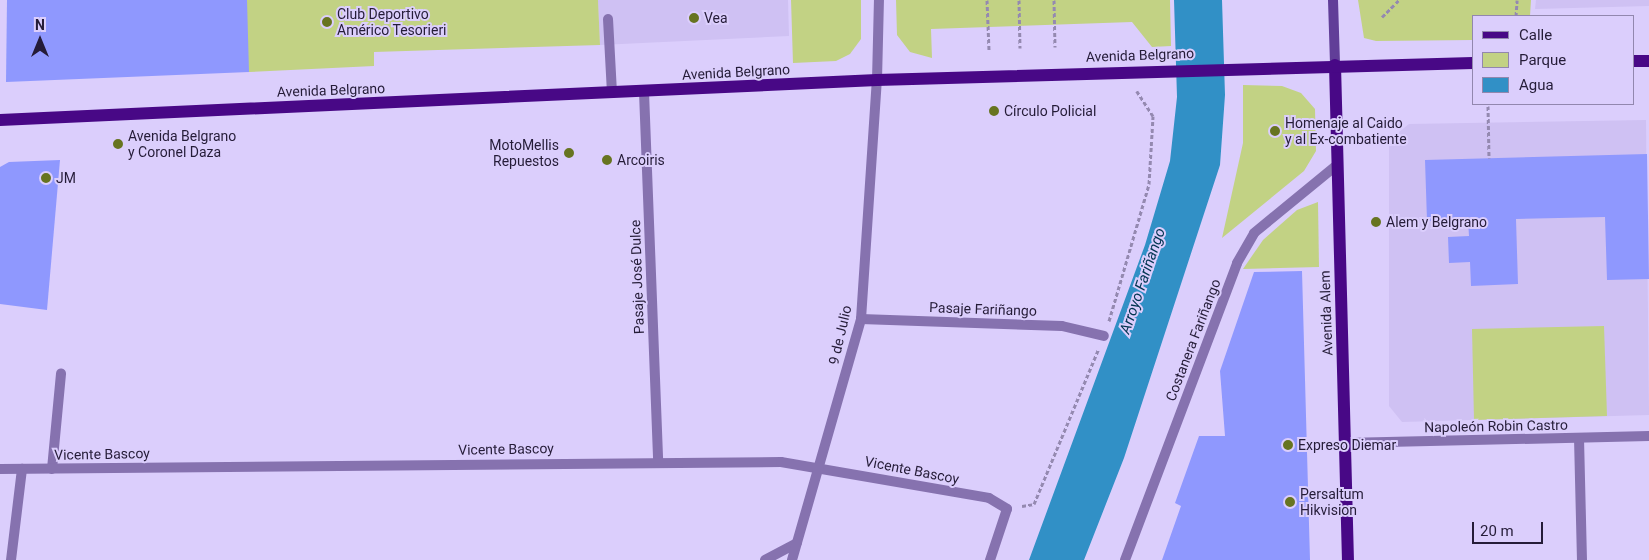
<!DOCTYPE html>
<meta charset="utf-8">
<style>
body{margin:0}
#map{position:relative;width:1649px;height:560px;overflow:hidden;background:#dbcefc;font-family:Roboto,sans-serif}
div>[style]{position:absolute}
.built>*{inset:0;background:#cfc1f3}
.green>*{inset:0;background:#c2d284}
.water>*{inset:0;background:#3190c6}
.building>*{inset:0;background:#8f98fe}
.path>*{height:3px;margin-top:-1.5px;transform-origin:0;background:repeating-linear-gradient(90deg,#9489b0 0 4px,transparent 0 6.5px)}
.service>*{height:10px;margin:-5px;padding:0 5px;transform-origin:5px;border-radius:5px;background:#8672af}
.minor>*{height:10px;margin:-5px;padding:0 5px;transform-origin:5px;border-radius:5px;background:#8672af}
.tertiary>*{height:10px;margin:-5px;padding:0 5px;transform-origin:5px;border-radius:5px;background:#8672af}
.secondary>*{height:10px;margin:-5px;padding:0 5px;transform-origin:5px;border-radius:5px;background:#613e98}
.primary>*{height:12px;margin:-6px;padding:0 6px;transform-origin:6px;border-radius:6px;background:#480886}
.dots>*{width:14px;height:14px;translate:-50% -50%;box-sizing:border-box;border:2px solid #dbcefc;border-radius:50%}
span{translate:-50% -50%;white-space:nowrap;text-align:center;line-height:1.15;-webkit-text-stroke:4px #dbcefc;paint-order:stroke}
.poi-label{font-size:14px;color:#251c38}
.left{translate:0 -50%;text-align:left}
.right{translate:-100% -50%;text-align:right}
.street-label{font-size:14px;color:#251c38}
.water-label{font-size:15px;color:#003450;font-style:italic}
.legend{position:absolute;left:1472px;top:15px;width:162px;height:90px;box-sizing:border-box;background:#dbcefc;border:1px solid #9287ae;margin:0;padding:6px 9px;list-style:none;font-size:15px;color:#251c38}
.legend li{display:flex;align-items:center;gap:10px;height:25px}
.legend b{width:25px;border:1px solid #9287ae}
.north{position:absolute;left:15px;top:15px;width:50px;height:50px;-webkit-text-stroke:4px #dbcefc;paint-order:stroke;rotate:0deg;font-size:14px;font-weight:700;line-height:20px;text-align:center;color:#251c38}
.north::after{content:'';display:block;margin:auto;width:18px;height:22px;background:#251c38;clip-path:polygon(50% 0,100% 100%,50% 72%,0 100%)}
.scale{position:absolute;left:1472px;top:522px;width:71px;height:22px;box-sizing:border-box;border:2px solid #251c38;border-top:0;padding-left:6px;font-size:15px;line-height:18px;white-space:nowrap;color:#251c38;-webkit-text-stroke:4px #dbcefc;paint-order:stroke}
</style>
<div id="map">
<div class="built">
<i style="clip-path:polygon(598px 0,788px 0,789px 36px,600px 45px)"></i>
<i style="clip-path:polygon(1536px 0,1649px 0,1649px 6px,1535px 9px)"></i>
<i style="clip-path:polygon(1646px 120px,1649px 415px,1402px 422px,1389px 406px,1389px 140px,1409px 124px)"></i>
</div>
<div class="green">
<i style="clip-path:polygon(54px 0,598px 0,600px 45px,374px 52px,374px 66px,249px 72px)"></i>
<i style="clip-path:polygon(791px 0,861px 0,861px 39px,850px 54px,836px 61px,793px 63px)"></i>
<i style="clip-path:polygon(896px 0,1170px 0,1171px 46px,1152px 47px,1132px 22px,931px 29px,932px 58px,910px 52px,897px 35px)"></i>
<i style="clip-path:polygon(1358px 0,1531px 0,1530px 16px,1473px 16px,1473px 40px,1376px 41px,1364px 38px)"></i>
<i style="clip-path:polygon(1243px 85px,1282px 86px,1301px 93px,1315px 109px,1316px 151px,1304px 171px,1222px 238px,1243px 143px)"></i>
<i style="clip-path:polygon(1318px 202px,1319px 267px,1243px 269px,1263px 240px,1297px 210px)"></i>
<i style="clip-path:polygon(1604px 326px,1607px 416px,1474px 420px,1472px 329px)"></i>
</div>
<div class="water">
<i style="clip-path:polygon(1174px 0,1222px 0,1225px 95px,1220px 165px,1124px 458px,1084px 560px,1029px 560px,1145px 245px,1170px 161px,1177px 97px)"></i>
</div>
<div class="building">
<i style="clip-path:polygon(7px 0,247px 0,249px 72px,6px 82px)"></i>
<i style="clip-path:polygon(1647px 154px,1649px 279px,1607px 280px,1605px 217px,1516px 219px,1518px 284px,1471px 286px,1470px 262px,1449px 263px,1448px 237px,1469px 236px,1468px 220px,1427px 221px,1425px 160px)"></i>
<i style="clip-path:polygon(60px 160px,47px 310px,0 304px,0 167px,9px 162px)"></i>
<i style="clip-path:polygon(1302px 271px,1310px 560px,1162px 560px,1181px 506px,1175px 503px,1199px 436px,1225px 436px,1220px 371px,1254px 272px)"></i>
</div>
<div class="path">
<i style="left:987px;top:0;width:50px;rotate:87.7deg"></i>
<i style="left:1019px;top:0;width:48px;rotate:88.8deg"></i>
<i style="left:1054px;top:0;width:47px;rotate:88.8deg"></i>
<i style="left:1516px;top:16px;width:16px;rotate:-86deg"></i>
<i style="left:1382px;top:17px;width:24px;rotate:-45deg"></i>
<i style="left:1488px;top:106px;width:52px;rotate:88.9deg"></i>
<i style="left:1109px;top:321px;width:143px;rotate:-73.7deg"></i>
<i style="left:1149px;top:184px;width:68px;rotate:-86.6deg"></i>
<i style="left:1153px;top:116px;width:30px;rotate:-123deg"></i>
<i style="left:1022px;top:506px;width:12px;rotate:-9deg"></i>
<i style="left:1034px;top:504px;width:167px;rotate:-67.4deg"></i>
</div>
<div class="service">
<i style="left:608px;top:19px;width:74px;rotate:86.9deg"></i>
<i style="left:1579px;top:438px;width:122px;rotate:88.6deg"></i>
<i style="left:52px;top:469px;width:96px;rotate:-84.6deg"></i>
</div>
<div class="minor">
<i style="left:644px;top:92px;width:369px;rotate:87.8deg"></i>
<i style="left:861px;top:319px;width:201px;rotate:2deg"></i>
<i style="left:1062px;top:326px;width:43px;rotate:13.4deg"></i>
<i style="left:1344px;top:443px;width:305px;rotate:-1.3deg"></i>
<i style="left:0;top:469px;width:781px;rotate:-0.51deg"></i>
<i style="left:781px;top:462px;width:211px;rotate:9.8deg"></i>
<i style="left:989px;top:498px;width:21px;rotate:31deg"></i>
<i style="left:1007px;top:509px;width:54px;rotate:108.4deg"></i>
<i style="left:11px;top:560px;width:92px;rotate:-83.1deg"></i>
<i style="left:765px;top:560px;width:36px;rotate:-28deg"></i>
<i style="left:792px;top:560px;width:251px;rotate:-74deg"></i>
<i style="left:861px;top:319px;width:240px;rotate:-86.2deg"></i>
<i style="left:1125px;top:560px;width:317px;rotate:-69.3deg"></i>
<i style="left:1237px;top:263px;width:34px;rotate:-60deg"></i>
<i style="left:1254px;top:233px;width:107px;rotate:-39.3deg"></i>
</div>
<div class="tertiary">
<i style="left:877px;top:80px;width:80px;rotate:-88.6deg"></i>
</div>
<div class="secondary">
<i style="left:1333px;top:0;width:65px;rotate:88.2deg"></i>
</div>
<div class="primary">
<i style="left:1633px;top:61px;width:16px"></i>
<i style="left:1335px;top:65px;width:495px;rotate:88.5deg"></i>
<i style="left:0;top:120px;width:878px;rotate:-2.61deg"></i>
<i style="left:877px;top:80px;width:596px;rotate:-1.63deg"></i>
</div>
<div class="dots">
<i style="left:694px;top:18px;background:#677420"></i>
<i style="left:327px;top:22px;background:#677420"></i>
<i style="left:994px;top:111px;background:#677420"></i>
<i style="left:1275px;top:131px;background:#677420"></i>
<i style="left:118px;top:144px;background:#677420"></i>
<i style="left:569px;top:153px;background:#677420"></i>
<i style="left:607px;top:160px;background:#677420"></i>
<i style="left:46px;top:178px;background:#677420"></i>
<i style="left:1376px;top:222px;background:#677420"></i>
<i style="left:1288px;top:445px;background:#677420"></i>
<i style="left:1290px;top:502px;background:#677420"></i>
</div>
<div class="poi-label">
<span class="left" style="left:337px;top:22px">Club Deportivo<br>Américo Tesorieri</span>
<span class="left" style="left:704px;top:18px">Vea</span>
<span class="left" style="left:1004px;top:111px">Círculo Policial</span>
<span class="left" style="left:1285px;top:131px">Homenaje al Caido<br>y al Ex-combatiente</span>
<span class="left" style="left:128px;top:144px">Avenida Belgrano<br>y Coronel Daza</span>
<span class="right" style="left:559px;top:153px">MotoMellis<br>Repuestos</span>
<span class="left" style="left:617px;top:160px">Arcoiris</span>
<span class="left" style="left:56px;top:178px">JM</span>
<span class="left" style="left:1386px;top:222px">Alem y Belgrano</span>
<span class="left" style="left:1298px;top:445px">Expreso Diemar</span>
<span class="left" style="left:1300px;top:502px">Persaltum<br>Hikvision</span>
</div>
<div class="street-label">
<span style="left:1140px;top:55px;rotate:-2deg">Avenida Belgrano</span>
<span style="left:736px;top:72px;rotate:-3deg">Avenida Belgrano</span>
<span style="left:331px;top:90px;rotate:-2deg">Avenida Belgrano</span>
<span style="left:637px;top:277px;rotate:-92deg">Pasaje José Dulce</span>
<span style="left:983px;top:309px;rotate:2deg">Pasaje Fariñango</span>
<span style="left:1326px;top:313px;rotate:-92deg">Avenida Alem</span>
<span style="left:840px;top:335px;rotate:-77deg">9 de Julio</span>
<span style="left:1193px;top:340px;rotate:-69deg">Costanera Fariñango</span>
<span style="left:1496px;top:426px;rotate:-1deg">Napoleón Robin Castro</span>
<span style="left:506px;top:449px;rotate:-1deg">Vicente Bascoy</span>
<span style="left:102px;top:454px;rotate:-1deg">Vicente Bascoy</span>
<span style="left:912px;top:470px;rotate:11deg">Vicente Bascoy</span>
</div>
<div class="water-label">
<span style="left:1143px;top:281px;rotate:-71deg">Arroyo Fariñango</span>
</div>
<ul class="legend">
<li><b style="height:6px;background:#480886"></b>Calle</li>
<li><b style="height:14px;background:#c2d284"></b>Parque</li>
<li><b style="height:14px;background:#3190c6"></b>Agua</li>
</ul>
<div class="north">N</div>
<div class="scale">20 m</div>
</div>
